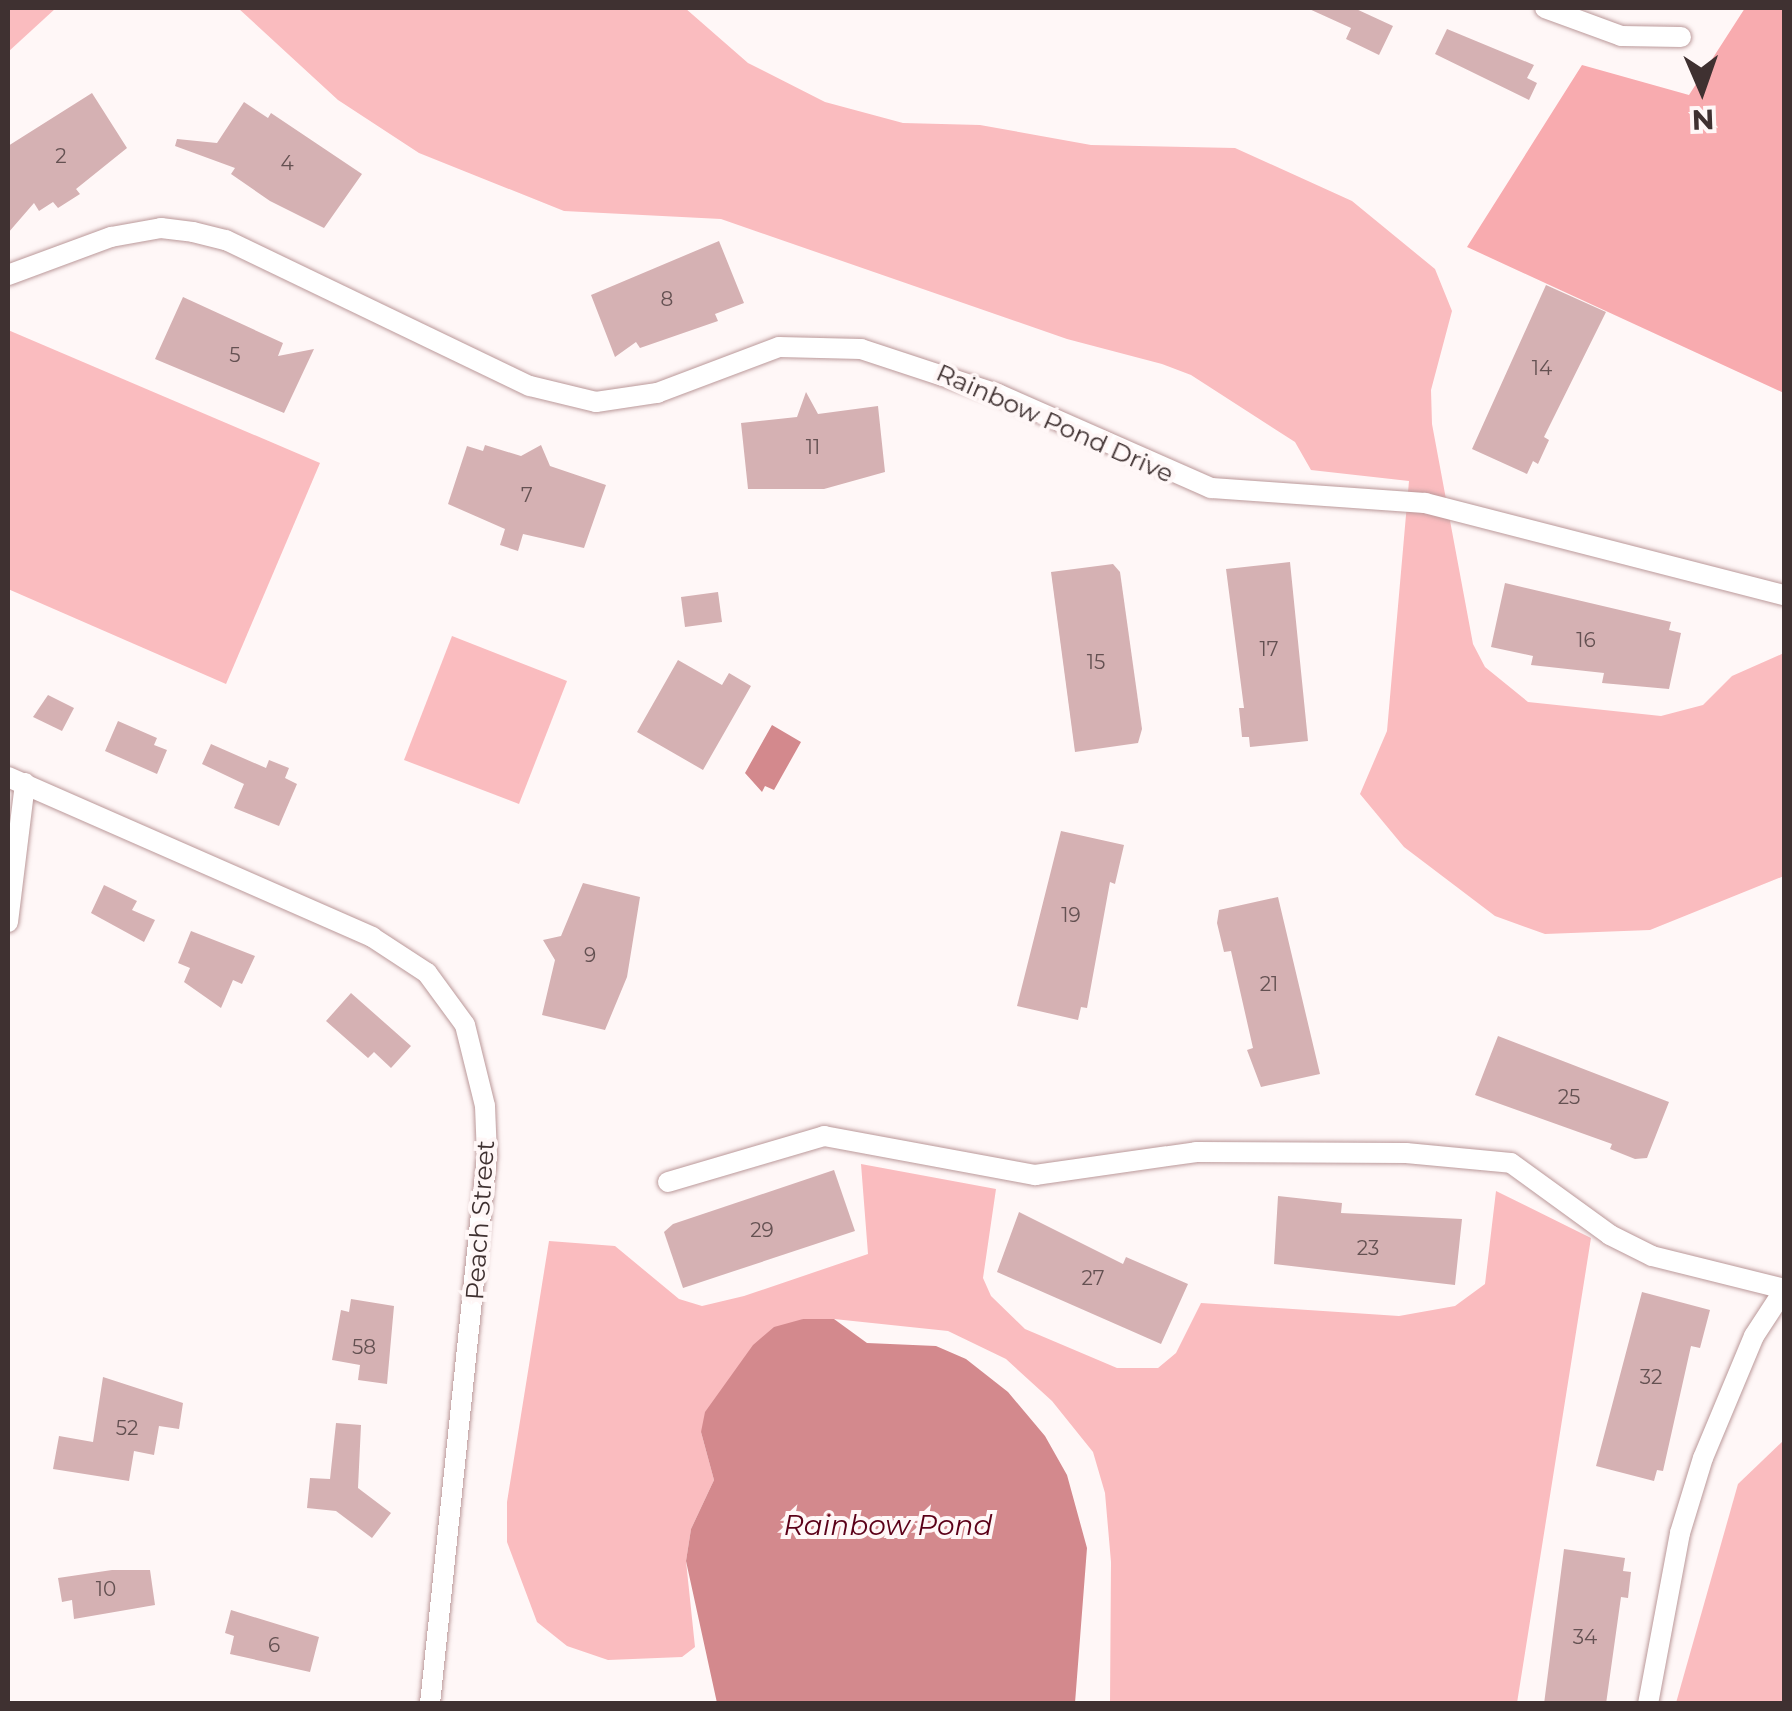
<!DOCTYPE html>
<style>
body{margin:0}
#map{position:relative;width:1792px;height:1711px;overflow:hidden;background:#fff7f7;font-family:Montserrat,sans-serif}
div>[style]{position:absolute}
.green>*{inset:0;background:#fabcbf}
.forest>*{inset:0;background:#f8abaf}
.water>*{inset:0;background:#d3898d}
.building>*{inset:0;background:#d5b1b3}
.roads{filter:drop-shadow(0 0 2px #bb999a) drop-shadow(0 0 2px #bb999a)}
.minor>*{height:20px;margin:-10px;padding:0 10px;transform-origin:10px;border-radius:10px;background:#fff}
span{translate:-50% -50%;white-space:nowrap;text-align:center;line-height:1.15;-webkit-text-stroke:8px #fff7f7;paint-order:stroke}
.number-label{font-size:20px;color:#645152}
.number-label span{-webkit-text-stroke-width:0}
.street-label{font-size:25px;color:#3f3131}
.water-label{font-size:28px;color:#5b0018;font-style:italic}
.frame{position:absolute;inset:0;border:10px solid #3f3131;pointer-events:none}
.north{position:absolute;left:1652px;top:40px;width:100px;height:100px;-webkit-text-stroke:8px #fff7f7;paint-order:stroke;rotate:178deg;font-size:28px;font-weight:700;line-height:40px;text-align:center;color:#3f3131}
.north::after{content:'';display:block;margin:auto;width:35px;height:45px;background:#3f3131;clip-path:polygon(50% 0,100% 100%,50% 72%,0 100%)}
</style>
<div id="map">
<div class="green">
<i style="clip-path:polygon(8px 8px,56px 8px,8px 52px)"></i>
<i style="clip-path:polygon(238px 8px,685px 8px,748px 63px,825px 102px,903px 123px,980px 125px,1091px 145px,1235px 148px,1352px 201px,1435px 269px,1452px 311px,1431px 390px,1432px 424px,1473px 644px,1485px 667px,1528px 702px,1661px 716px,1703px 705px,1732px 676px,1784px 653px,1784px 876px,1650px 930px,1545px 934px,1495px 916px,1404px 847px,1360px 794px,1387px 731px,1409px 481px,1311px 470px,1295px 442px,1191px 375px,1162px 364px,1067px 339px,721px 219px,564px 211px,419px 153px,338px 100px)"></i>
<i style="clip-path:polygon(8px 330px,320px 463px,226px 684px,8px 589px)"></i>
<i style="clip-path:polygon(452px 636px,567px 681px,519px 804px,404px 760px)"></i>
<i style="clip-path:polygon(861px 1164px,996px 1189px,983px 1278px,991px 1296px,1025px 1329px,1117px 1368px,1158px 1368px,1176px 1353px,1201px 1303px,1399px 1316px,1455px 1306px,1485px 1284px,1496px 1191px,1591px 1238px,1517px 1703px,1110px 1703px,1111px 1562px,1105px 1493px,1093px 1452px,1052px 1401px,1006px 1359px,948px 1331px,834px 1319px,803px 1319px,701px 1432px,714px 1480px,691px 1529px,686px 1561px,695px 1647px,682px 1657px,608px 1660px,567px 1646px,537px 1622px,507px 1542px,507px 1502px,549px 1241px,615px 1246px,679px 1299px,702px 1306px,744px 1296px,868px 1254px)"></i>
<i style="clip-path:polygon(1784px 1440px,1784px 1703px,1676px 1703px,1738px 1484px)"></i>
</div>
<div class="forest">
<i style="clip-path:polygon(1745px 8px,1784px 8px,1784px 393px,1467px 247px,1582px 65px,1689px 95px)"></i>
</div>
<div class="water">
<i style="clip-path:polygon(772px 725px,801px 742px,774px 790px,765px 786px,762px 792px,745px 773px)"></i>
<i style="clip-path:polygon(803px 1319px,834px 1319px,867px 1343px,936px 1346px,966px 1359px,1008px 1392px,1045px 1436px,1067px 1475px,1087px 1548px,1075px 1703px,717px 1703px,686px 1561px,691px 1529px,714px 1480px,701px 1432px,705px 1412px,753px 1345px,774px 1327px)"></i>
</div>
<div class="building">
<i style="clip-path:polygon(1307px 8px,1354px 8px,1393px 26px,1379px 55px,1346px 39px,1351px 28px)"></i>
<i style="clip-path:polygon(1447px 29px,1534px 65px,1527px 78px,1537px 83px,1529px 100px,1435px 54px)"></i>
<i style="clip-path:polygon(92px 93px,127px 148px,76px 189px,80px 194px,58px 208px,53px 202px,39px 211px,34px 203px,8px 233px,8px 146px)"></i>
<i style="clip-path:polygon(244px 102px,268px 118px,271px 113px,362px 174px,324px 228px,270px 201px,231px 174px,235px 168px,175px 146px,177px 139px,217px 143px)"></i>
<i style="clip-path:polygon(719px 241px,744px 303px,715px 314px,718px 321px,640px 348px,636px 342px,615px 357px,591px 295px)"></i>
<i style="clip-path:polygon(1546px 285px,1606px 312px,1544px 437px,1549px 440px,1538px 464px,1533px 461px,1527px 474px,1472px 449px)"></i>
<i style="clip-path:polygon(183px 297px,283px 343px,278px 356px,314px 349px,284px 413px,155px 359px)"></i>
<i style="clip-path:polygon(806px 392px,818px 414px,878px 406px,885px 472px,824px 489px,748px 489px,741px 423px,797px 417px)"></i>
<i style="clip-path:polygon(485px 445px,521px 456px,541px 445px,550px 466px,606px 485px,584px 548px,523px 534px,518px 551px,500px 545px,505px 529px,448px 504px,467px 446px,483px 451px)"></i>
<i style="clip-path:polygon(1290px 562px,1308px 741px,1250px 747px,1249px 737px,1242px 737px,1239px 708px,1244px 708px,1226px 569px)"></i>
<i style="clip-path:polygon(1113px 564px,1120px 572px,1142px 729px,1138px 743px,1075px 752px,1051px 572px)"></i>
<i style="clip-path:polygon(1505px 583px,1671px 622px,1669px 630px,1681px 633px,1669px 689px,1602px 683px,1604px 673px,1531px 665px,1533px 656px,1491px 647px)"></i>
<i style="clip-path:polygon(718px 592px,722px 622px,685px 627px,681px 597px)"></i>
<i style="clip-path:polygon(678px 660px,722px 685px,729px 673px,751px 686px,703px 770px,637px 732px)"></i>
<i style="clip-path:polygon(48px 695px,74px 708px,62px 731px,33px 717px)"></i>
<i style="clip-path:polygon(118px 721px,157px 738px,154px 745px,167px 750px,157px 774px,105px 751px)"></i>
<i style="clip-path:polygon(211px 744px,266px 768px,269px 760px,289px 768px,285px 778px,297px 784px,279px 826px,234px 808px,244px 784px,202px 764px)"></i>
<i style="clip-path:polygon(1061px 831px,1124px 845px,1115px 884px,1110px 882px,1087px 1008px,1081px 1007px,1078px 1020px,1017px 1006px)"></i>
<i style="clip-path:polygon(583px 883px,640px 897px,627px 977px,605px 1030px,542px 1015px,555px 960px,543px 940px,561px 936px)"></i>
<i style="clip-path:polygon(104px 885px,137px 901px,132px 910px,155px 920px,144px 942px,91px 913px)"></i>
<i style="clip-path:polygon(1278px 897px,1320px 1074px,1261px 1087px,1247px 1050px,1253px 1048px,1231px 951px,1224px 952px,1217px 923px,1219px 910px)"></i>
<i style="clip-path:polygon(191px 931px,255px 956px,242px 984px,233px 980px,221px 1008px,184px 982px,190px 968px,178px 963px)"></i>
<i style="clip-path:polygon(351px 993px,411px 1046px,391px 1068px,374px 1052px,368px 1058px,326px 1021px)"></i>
<i style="clip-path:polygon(1498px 1036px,1669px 1102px,1647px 1158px,1635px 1159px,1610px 1149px,1612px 1144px,1475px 1095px)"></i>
<i style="clip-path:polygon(834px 1170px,855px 1231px,683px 1288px,664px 1232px,673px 1224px)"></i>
<i style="clip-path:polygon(1278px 1196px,1342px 1203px,1341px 1213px,1462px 1219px,1455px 1285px,1274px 1264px)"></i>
<i style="clip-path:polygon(1019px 1212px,1123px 1264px,1126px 1257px,1188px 1284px,1161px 1344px,997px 1272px)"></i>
<i style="clip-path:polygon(1642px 1292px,1710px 1310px,1700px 1348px,1691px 1346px,1663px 1471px,1657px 1470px,1654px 1481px,1596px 1466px)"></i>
<i style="clip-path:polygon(351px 1299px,394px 1306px,387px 1384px,358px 1380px,360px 1365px,332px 1360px,341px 1310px,349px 1312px)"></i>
<i style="clip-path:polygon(103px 1377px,183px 1403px,179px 1429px,159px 1426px,154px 1455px,134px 1451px,129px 1481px,53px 1469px,59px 1436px,93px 1442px)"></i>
<i style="clip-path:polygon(336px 1423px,361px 1425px,358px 1488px,391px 1513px,372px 1538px,336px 1511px,307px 1508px,310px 1478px,330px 1479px)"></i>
<i style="clip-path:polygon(1564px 1549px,1625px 1558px,1623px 1571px,1631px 1572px,1628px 1598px,1621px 1597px,1606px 1704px,1544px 1704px)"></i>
<i style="clip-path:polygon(112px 1570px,150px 1570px,155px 1605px,74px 1619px,72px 1600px,62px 1602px,58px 1578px)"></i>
<i style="clip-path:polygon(231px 1610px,319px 1637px,310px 1672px,230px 1654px,234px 1636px,225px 1633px)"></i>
</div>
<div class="roads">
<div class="minor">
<i style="left:1545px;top:8px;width:81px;rotate:20.2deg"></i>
<i style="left:1621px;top:36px;width:60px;rotate:1deg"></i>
<i style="left:8px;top:275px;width:110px;rotate:-20.3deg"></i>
<i style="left:111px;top:237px;width:51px;rotate:-10.2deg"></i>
<i style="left:161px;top:228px;width:32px;rotate:7deg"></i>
<i style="left:193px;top:232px;width:34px;rotate:14deg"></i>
<i style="left:226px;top:240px;width:337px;rotate:25.7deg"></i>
<i style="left:530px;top:386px;width:68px;rotate:13.6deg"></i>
<i style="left:596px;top:402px;width:62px;rotate:-8.4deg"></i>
<i style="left:657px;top:393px;width:130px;rotate:-20.7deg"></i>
<i style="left:779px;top:347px;width:82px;rotate:1.4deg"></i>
<i style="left:861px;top:349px;width:146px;rotate:18.3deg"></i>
<i style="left:1000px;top:395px;width:231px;rotate:23.8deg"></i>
<i style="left:1211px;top:488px;width:215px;rotate:4deg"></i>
<i style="left:1425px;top:503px;width:371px;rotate:14.4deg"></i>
<i style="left:8px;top:777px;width:398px;rotate:23.7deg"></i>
<i style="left:372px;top:937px;width:66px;rotate:33.2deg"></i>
<i style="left:427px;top:973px;width:64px;rotate:53.8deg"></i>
<i style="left:465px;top:1025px;width:83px;rotate:76.1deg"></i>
<i style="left:485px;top:1106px;width:50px;rotate:87.7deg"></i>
<i style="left:487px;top:1156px;width:551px;rotate:95.94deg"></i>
<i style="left:8px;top:922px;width:140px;rotate:-83deg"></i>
<i style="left:668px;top:1182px;width:163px;rotate:-16.4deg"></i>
<i style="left:824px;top:1136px;width:215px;rotate:10.5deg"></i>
<i style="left:1035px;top:1175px;width:163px;rotate:-8.1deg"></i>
<i style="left:1196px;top:1152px;width:210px;rotate:0.3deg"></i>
<i style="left:1406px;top:1153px;width:105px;rotate:5.4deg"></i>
<i style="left:1511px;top:1163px;width:122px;rotate:36deg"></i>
<i style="left:1610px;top:1235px;width:47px;rotate:26.6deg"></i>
<i style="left:1652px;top:1256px;width:136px;rotate:14deg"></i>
<i style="left:1648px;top:1704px;width:174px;rotate:-79.4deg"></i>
<i style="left:1680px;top:1533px;width:78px;rotate:-73deg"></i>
<i style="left:1703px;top:1458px;width:132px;rotate:-67.3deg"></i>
<i style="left:1754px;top:1336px;width:55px;rotate:-56.9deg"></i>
</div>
</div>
<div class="number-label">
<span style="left:61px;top:156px">2</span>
<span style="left:287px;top:163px">4</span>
<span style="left:667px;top:299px">8</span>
<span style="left:235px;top:355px">5</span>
<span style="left:1542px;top:368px">14</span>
<span style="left:813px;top:447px">11</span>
<span style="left:527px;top:495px">7</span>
<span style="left:1586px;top:640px">16</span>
<span style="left:1269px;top:649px">17</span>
<span style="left:1096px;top:662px">15</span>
<span style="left:1071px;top:915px">19</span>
<span style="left:590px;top:955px">9</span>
<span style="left:1269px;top:984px">21</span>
<span style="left:1569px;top:1097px">25</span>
<span style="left:762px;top:1230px">29</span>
<span style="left:1368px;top:1248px">23</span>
<span style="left:1093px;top:1278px">27</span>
<span style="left:364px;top:1347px">58</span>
<span style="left:1651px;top:1377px">32</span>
<span style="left:127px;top:1428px">52</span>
<span style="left:106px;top:1589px">10</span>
<span style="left:1585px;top:1637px">34</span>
<span style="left:274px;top:1645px">6</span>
</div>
<div class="street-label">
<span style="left:1055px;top:423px;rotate:24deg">Rainbow Pond Drive</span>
<span style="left:480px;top:1220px;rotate:-86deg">Peach Street</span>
</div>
<div class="water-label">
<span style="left:888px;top:1525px">Rainbow Pond</span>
</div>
<div class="frame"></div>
<div class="north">N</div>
</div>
